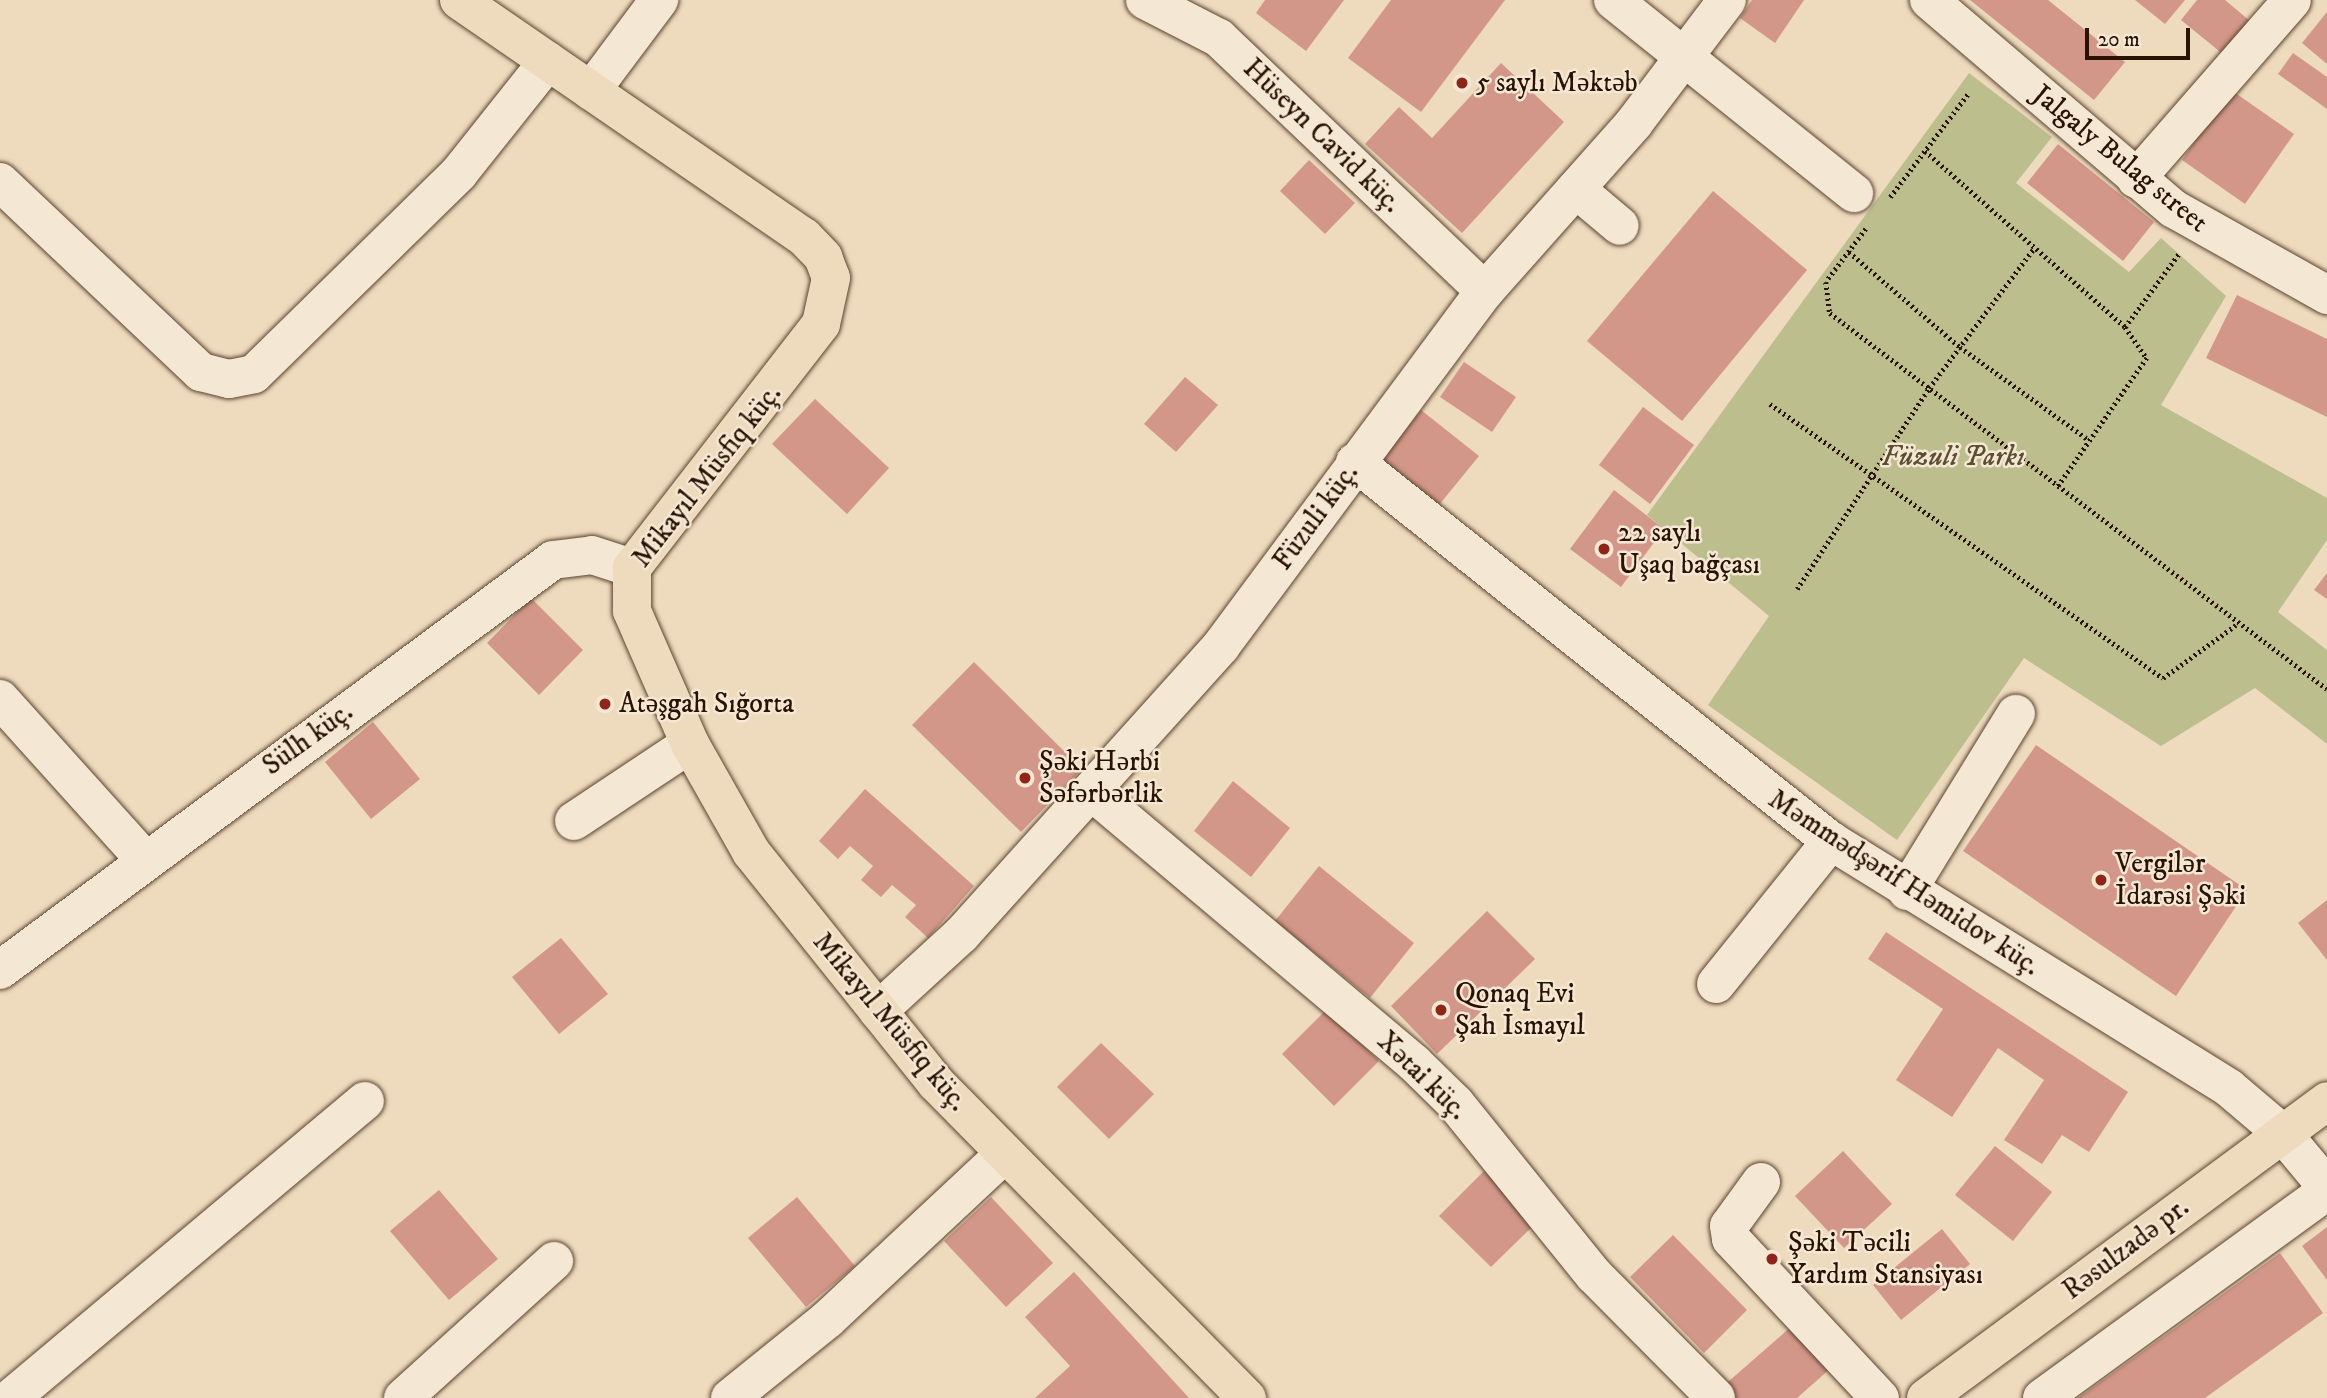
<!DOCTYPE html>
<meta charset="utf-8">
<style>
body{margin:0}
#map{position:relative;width:2327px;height:1398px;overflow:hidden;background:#eedabd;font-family:"IM FELL DW Pica",serif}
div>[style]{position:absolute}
.green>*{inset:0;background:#bcbe8e}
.building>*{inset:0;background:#d39789}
.path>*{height:4.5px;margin-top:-2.25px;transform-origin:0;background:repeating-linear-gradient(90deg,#291200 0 2px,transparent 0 5.5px)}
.roads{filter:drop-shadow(0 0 2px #5a442f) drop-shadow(0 0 2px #5a442f)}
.minor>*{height:38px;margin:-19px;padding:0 19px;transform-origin:19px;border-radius:19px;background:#f4e7d4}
.major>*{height:38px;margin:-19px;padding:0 19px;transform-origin:19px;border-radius:19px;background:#eedabd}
.dots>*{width:19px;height:19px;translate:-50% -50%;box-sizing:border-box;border:4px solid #f4e7d4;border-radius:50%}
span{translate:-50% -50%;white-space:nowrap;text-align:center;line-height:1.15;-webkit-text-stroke:5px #f4e7d4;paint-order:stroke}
.poi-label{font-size:28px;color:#291200}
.left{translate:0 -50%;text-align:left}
.street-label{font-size:28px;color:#291200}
.park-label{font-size:28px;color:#5c4e32;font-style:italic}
.scale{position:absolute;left:2085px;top:28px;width:105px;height:32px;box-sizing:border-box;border:4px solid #291200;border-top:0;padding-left:9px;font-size:21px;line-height:24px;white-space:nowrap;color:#291200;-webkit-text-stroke:5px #f4e7d4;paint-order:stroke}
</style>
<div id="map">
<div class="green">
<i style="clip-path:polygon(1969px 73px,2052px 137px,2016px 183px,2129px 272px,2161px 238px,2226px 296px,2161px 405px,2327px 498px,2327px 540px,2278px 612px,2327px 650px,2327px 744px,2255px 688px,2161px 746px,2024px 658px,1897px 840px,1708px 705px,1769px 616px,1647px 515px)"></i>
</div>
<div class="building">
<i style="clip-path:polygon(1265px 0,1344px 0,1306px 51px,1256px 13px)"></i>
<i style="clip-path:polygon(1391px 0,1505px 0,1421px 112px,1348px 58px)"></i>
<i style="clip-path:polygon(1752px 0,1804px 0,1775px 43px,1740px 18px)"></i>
<i style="clip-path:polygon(1970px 0,2048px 0,2125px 62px,2094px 100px)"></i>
<i style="clip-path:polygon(2135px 0,2185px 0,2165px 24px)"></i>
<i style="clip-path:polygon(2197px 0,2225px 0,2256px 26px,2229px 59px,2181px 20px)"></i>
<i style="clip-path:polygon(2327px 12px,2327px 64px,2302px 43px)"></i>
<i style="clip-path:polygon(2293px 53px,2327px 77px,2327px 109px,2278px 74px)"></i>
<i style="clip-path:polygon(1501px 63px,1564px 122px,1462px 233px,1365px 144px,1399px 107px,1432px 138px)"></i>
<i style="clip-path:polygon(2231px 90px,2294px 134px,2245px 204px,2182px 160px)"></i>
<i style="clip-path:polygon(2058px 144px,2154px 222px,2123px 261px,2027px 183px)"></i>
<i style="clip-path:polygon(1309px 160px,1355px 203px,1325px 234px,1280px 191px)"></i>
<i style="clip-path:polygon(1713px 191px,1807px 270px,1682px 421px,1587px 341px)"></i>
<i style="clip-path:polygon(2237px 295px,2327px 339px,2327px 417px,2206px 358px)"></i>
<i style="clip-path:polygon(1464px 362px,1516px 397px,1492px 432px,1440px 397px)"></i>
<i style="clip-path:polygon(1185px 377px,1218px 405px,1176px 452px,1144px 424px)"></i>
<i style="clip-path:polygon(815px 399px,889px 468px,847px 514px,772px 444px)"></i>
<i style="clip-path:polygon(1643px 407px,1694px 445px,1650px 504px,1599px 465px)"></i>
<i style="clip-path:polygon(1421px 410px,1479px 456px,1439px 505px,1382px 460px)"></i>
<i style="clip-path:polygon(1614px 490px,1664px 529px,1621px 587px,1570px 549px)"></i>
<i style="clip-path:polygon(2327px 573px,2327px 599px,2314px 590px)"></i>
<i style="clip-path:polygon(531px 598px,583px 650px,539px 695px,487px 643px)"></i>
<i style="clip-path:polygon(974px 662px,1082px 769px,1021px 832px,912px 725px)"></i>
<i style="clip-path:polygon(373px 722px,420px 779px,371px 819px,325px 762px)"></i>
<i style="clip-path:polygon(2036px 745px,2247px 890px,2176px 996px,1963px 851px)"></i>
<i style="clip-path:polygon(1233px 781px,1290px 828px,1251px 877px,1194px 831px)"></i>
<i style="clip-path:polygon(865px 789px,974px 886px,928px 938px,905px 917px,916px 905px,892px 885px,881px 897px,861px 880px,873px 866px,850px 846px,838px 859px,819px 841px)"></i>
<i style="clip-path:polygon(1319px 866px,1414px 943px,1370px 998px,1275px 921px)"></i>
<i style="clip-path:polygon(2327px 900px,2327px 960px,2298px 923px)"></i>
<i style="clip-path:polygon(1487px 911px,1535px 959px,1437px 1054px,1391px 1006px)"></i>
<i style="clip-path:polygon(1886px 932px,2128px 1092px,2089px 1152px,2062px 1135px,2042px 1164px,2004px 1140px,2044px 1080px,1998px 1048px,1952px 1117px,1896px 1080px,1943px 1009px,1868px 959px)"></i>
<i style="clip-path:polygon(561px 938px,608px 994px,559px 1034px,512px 977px)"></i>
<i style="clip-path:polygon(1327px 1009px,1379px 1061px,1334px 1106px,1282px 1054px)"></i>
<i style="clip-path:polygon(1101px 1043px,1154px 1094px,1109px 1139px,1057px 1087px)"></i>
<i style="clip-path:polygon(1995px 1146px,2052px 1192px,2013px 1241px,1955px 1195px)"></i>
<i style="clip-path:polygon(1843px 1151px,1892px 1204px,1844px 1248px,1795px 1196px)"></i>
<i style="clip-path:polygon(1484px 1171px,1536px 1223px,1491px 1267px,1439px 1216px)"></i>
<i style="clip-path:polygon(439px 1190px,498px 1259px,449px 1300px,390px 1231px)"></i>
<i style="clip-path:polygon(797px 1197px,855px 1266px,806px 1307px,748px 1238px)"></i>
<i style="clip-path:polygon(991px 1197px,1053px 1263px,1006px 1307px,944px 1241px)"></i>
<i style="clip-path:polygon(2327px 1227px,2327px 1280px,2302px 1246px)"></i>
<i style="clip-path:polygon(1942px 1229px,1970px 1264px,1901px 1320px,1873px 1285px)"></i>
<i style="clip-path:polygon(1673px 1235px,1747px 1310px,1704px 1353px,1630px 1277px)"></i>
<i style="clip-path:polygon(2280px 1253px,2323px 1313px,2205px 1398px,2078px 1398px)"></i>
<i style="clip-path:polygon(1074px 1272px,1189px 1398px,1035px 1398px,1070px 1366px,1025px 1317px)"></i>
<i style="clip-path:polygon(1793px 1325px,1831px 1368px,1797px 1398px,1730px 1398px,1721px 1388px)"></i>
</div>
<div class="path">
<i style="left:1925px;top:151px;width:266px;rotate:41.3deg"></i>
<i style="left:2125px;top:327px;width:38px;rotate:55deg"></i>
<i style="left:2147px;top:358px;width:158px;rotate:124.7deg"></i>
<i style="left:1890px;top:197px;width:129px;rotate:-52.9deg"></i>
<i style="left:1866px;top:229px;width:66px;rotate:127deg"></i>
<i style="left:1826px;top:282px;width:31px;rotate:83deg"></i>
<i style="left:1830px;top:313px;width:623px;rotate:37.11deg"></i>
<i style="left:1849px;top:252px;width:146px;rotate:40.6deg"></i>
<i style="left:1960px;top:347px;width:159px;rotate:35.8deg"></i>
<i style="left:2125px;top:327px;width:93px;rotate:-53.7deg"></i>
<i style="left:1770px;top:404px;width:479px;rotate:34.9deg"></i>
<i style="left:2163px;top:678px;width:90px;rotate:-36deg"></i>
<i style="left:1797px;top:589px;width:240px;rotate:-56.7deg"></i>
<i style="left:1929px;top:388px;width:176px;rotate:-53.1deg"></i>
</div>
<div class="roads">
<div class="minor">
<i style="left:1145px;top:0;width:83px;rotate:27.2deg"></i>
<i style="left:1219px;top:38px;width:367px;rotate:43.6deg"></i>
<i style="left:1613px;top:0;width:309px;rotate:38.7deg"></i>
<i style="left:1929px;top:0;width:322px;rotate:40.5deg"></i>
<i style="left:2174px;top:209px;width:176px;rotate:29.3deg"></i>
<i style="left:591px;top:91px;width:114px;rotate:-53.2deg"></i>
<i style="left:2136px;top:179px;width:237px;rotate:-48.9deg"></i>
<i style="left:0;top:182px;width:277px;rotate:43.4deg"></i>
<i style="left:201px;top:372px;width:29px;rotate:14deg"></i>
<i style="left:229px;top:379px;width:25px;rotate:-11deg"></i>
<i style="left:254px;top:374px;width:287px;rotate:-44.4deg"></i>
<i style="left:459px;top:173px;width:143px;rotate:-51.5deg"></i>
<i style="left:1576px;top:189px;width:57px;rotate:40.1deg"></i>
<i style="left:1355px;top:462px;width:608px;rotate:38.53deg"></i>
<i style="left:1831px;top:841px;width:468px;rotate:31.8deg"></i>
<i style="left:2229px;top:1088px;width:70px;rotate:40.3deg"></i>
<i style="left:2282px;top:1133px;width:70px;rotate:50.2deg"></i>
<i style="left:0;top:699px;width:215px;rotate:48deg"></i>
<i style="left:1091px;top:791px;width:422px;rotate:40.1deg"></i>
<i style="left:1414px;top:1063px;width:57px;rotate:44.3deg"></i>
<i style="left:1455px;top:1103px;width:221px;rotate:51.1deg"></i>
<i style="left:1594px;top:1275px;width:173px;rotate:45.2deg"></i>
<i style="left:574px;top:821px;width:139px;rotate:-33.6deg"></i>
<i style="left:1907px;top:891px;width:208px;rotate:-58.4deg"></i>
<i style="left:0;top:970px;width:688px;rotate:-36.55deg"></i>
<i style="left:553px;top:560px;width:39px;rotate:-7deg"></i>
<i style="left:592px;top:555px;width:42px;rotate:18deg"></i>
<i style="left:1716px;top:984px;width:184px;rotate:-51.2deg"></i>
<i style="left:878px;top:1011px;width:113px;rotate:-42.5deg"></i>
<i style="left:961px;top:935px;width:389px;rotate:-48deg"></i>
<i style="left:1221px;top:646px;width:442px;rotate:-53.4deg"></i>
<i style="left:1485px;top:291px;width:225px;rotate:-48.4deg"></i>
<i style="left:1634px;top:123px;width:154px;rotate:-52.9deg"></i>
<i style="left:1761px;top:1182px;width:54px;rotate:126deg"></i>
<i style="left:1729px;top:1226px;width:13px;rotate:81deg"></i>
<i style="left:1731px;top:1239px;width:218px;rotate:46.9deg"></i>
<i style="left:11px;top:1398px;width:462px;rotate:-40deg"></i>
<i style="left:403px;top:1398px;width:204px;rotate:-42.2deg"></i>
<i style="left:730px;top:1398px;width:126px;rotate:-38.9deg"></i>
<i style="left:828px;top:1319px;width:240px;rotate:-43.1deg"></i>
<i style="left:2042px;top:1398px;width:352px;rotate:-36deg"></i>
</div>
<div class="major">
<i style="left:459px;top:0;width:419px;rotate:34.5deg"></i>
<i style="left:804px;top:237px;width:28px;rotate:46deg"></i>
<i style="left:823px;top:257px;width:22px;rotate:69deg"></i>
<i style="left:831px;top:278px;width:47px;rotate:102.3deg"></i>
<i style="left:821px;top:324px;width:309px;rotate:127.8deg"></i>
<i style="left:632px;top:568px;width:43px;rotate:90deg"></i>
<i style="left:632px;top:611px;width:145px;rotate:66.4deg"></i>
<i style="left:690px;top:744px;width:124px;rotate:60.5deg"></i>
<i style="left:751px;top:852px;width:296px;rotate:51.3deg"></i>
<i style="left:936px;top:1083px;width:443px;rotate:45.4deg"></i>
<i style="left:1926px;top:1398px;width:499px;rotate:-36.5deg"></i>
</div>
</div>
<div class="dots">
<i style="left:1462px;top:83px;background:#8f2418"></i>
<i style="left:1604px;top:549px;background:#8f2418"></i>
<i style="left:605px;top:704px;background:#8f2418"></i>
<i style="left:1025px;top:778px;background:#8f2418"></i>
<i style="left:2101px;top:880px;background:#8f2418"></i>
<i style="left:1441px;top:1010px;background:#8f2418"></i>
<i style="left:1772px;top:1259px;background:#8f2418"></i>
</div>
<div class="poi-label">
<span class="left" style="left:1476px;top:83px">5 saylı Məktəb</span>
<span class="left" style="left:1618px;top:549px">22 saylı<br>Uşaq bağçası</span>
<span class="left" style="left:619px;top:704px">Atəşgah Sığorta</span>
<span class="left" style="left:1039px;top:778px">Şəki Hərbi<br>Səfərbərlik</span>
<span class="left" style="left:2115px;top:880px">Vergilər<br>İdarəsi Şəki</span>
<span class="left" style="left:1455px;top:1010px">Qonaq Evi<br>Şah İsmayıl</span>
<span class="left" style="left:1788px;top:1259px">Şəki Təcili<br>Yardım Stansiyası</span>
</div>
<div class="street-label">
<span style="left:1322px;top:136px;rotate:44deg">Hüseyn Cavid küç.</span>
<span style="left:2120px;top:159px;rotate:39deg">Jalgaly Bulag street</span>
<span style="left:707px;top:476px;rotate:-52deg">Mikayıl Müsfiq küç.</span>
<span style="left:1316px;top:517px;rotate:-54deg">Füzuli küç.</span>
<span style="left:308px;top:739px;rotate:-36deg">Sülh küç.</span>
<span style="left:1904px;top:883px;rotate:33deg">Məmmədşərif Həmidov küç.</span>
<span style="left:890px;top:1022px;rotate:50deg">Mikayıl Müsfiq küç.</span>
<span style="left:1422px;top:1076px;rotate:44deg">Xətai küç.</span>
<span style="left:2126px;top:1249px;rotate:-37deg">Rəsulzadə pr.</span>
</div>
<div class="park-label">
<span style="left:1953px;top:457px">Füzuli Parkı</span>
</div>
<div class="scale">20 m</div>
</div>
